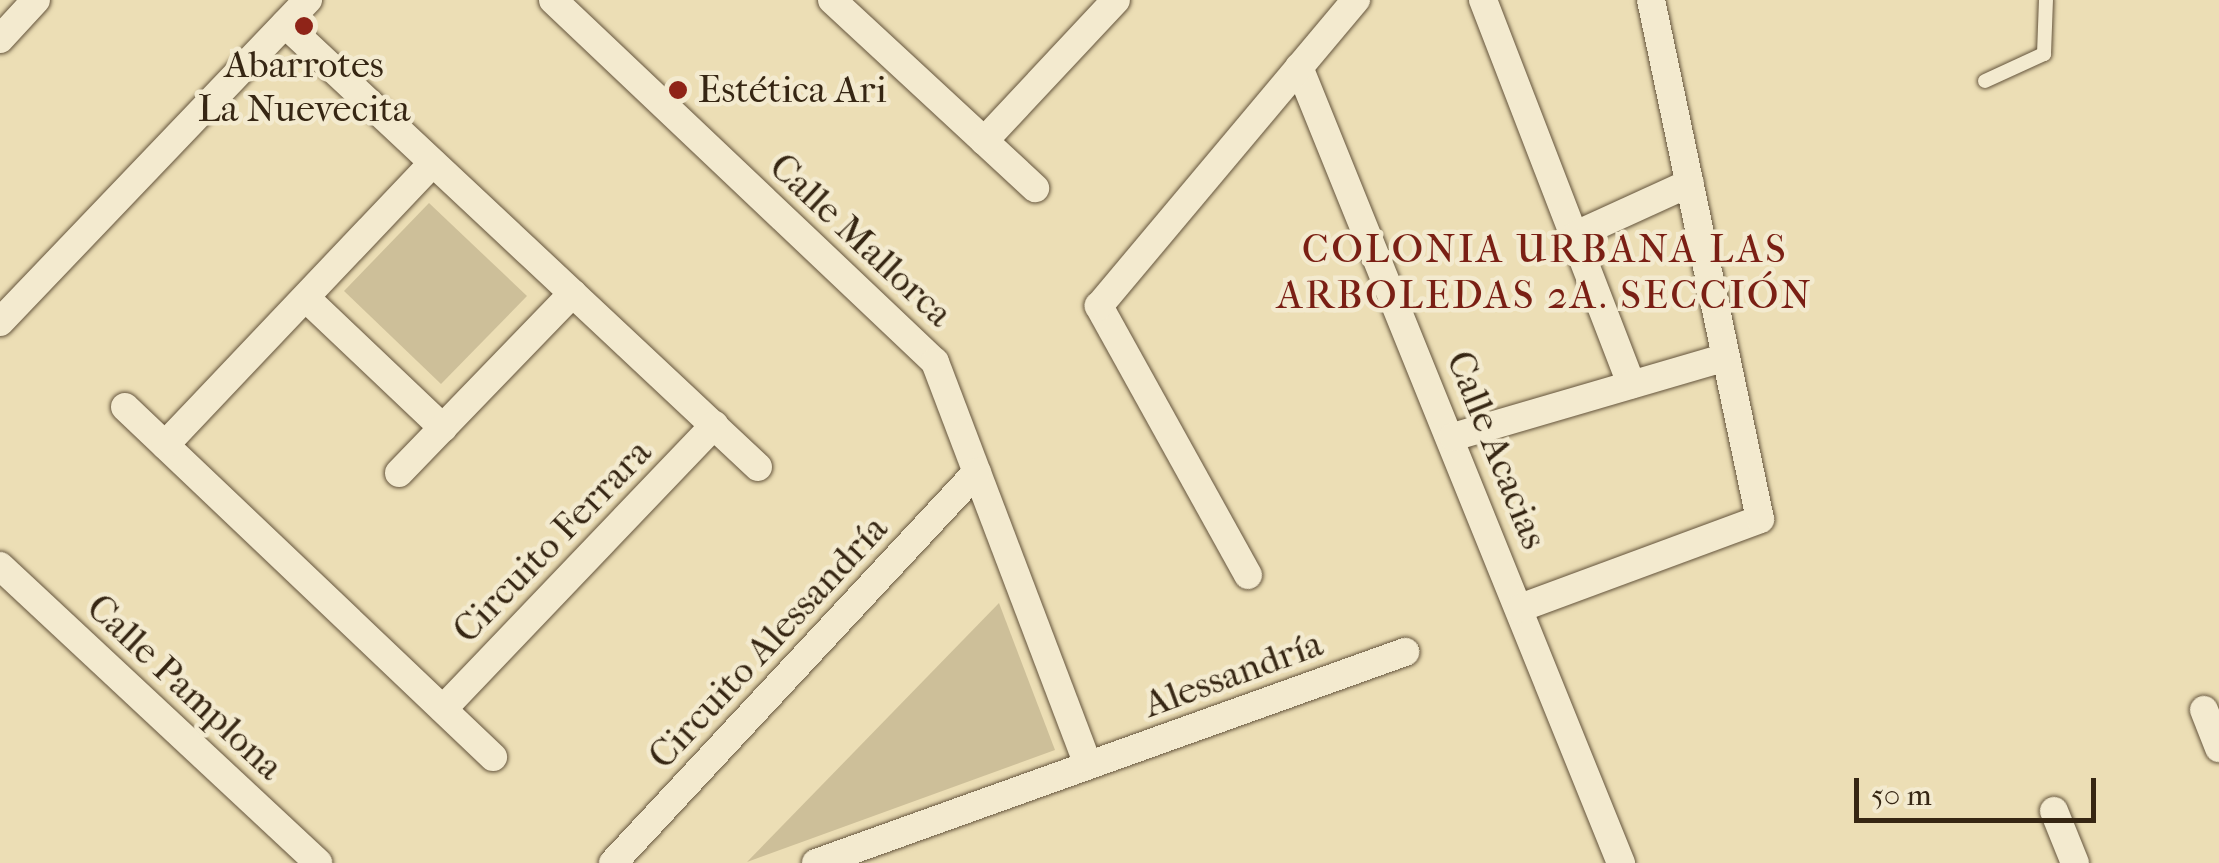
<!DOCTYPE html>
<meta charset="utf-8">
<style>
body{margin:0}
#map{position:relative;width:2219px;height:863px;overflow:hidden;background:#ecdeb5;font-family:"IM FELL French Canon",serif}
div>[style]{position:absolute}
.green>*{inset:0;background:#cdbf99}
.roads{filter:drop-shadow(0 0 2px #64543c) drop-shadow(0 0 2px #64543c)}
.lane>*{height:14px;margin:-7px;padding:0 7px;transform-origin:7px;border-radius:7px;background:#f3eacf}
.street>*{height:28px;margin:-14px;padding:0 14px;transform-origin:14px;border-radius:14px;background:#f3eacf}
.dots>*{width:28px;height:28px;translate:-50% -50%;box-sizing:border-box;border:5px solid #f3eacf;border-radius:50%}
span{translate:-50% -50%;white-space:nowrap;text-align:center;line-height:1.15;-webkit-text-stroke:9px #f3eacf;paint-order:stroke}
.poi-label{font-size:38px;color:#362613}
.left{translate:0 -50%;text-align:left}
.street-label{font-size:38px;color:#362613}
.neighbourhood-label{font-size:40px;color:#7a1f14;letter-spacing:2.5px}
.scale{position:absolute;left:1854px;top:778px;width:242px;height:45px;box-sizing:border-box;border:5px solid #362613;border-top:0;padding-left:12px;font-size:30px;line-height:35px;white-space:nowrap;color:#362613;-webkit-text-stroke:8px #f3eacf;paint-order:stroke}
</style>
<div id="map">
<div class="green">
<i style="clip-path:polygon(429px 203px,527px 296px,441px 384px,344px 291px)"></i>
<i style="clip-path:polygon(999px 603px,1055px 750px,747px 862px)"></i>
</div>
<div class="roads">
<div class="lane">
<i style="left:1985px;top:81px;width:65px;rotate:-24.6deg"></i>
<i style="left:2044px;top:54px;width:54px;rotate:-87.9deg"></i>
</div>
<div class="street">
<i style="left:553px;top:0;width:526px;rotate:43.46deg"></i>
<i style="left:935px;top:362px;width:431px;rotate:69.2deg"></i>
<i style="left:832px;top:0;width:277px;rotate:42.8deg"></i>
<i style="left:1483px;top:0;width:412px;rotate:68.9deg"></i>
<i style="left:285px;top:24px;width:648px;rotate:43.12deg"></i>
<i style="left:0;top:39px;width:53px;rotate:-47.3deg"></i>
<i style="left:1299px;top:67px;width:859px;rotate:67.98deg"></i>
<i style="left:984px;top:141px;width:193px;rotate:-46.9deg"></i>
<i style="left:1576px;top:235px;width:125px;rotate:-24.5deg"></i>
<i style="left:306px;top:298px;width:189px;rotate:43.5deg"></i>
<i style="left:0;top:322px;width:446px;rotate:-46.3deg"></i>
<i style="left:125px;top:407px;width:508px;rotate:43.56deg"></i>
<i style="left:1453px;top:437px;width:284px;rotate:-16.3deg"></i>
<i style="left:165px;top:445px;width:389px;rotate:-46.5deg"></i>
<i style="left:399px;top:473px;width:250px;rotate:-46deg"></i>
<i style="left:0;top:566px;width:435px;rotate:43deg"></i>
<i style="left:1248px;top:575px;width:308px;rotate:-119deg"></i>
<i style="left:1099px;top:306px;width:400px;rotate:-50deg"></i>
<i style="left:1520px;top:608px;width:256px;rotate:-20.3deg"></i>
<i style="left:1760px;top:519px;width:530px;rotate:-101.86deg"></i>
<i style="left:443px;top:709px;width:393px;rotate:-46.3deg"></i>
<i style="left:2204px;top:710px;width:41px;rotate:68.5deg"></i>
<i style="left:2054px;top:811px;width:56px;rotate:68deg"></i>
<i style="left:613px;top:863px;width:534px;rotate:-47.05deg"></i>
<i style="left:816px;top:863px;width:626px;rotate:-19.71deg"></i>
</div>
</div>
<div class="dots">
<i style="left:304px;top:26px;background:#8f2418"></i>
<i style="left:678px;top:90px;background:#8f2418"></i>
</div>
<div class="poi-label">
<span style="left:304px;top:87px">Abarrotes<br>La Nuevecita</span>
<span class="left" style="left:698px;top:90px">Estética Ari</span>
</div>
<div class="street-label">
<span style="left:861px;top:240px;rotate:43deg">Calle Mallorca</span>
<span style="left:1497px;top:450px;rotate:68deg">Calle Acacias</span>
<span style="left:552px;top:541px;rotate:-46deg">Circuito Ferrara</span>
<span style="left:768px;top:642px;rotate:-47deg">Circuito Alessandría</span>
<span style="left:1233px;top:674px;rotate:-20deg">Alessandría</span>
<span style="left:185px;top:687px;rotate:43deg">Calle Pamplona</span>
</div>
<div class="neighbourhood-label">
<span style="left:1545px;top:272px">COLONIA URBANA LAS<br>ARBOLEDAS 2A. SECCIÓN</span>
</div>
<div class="scale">50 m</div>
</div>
